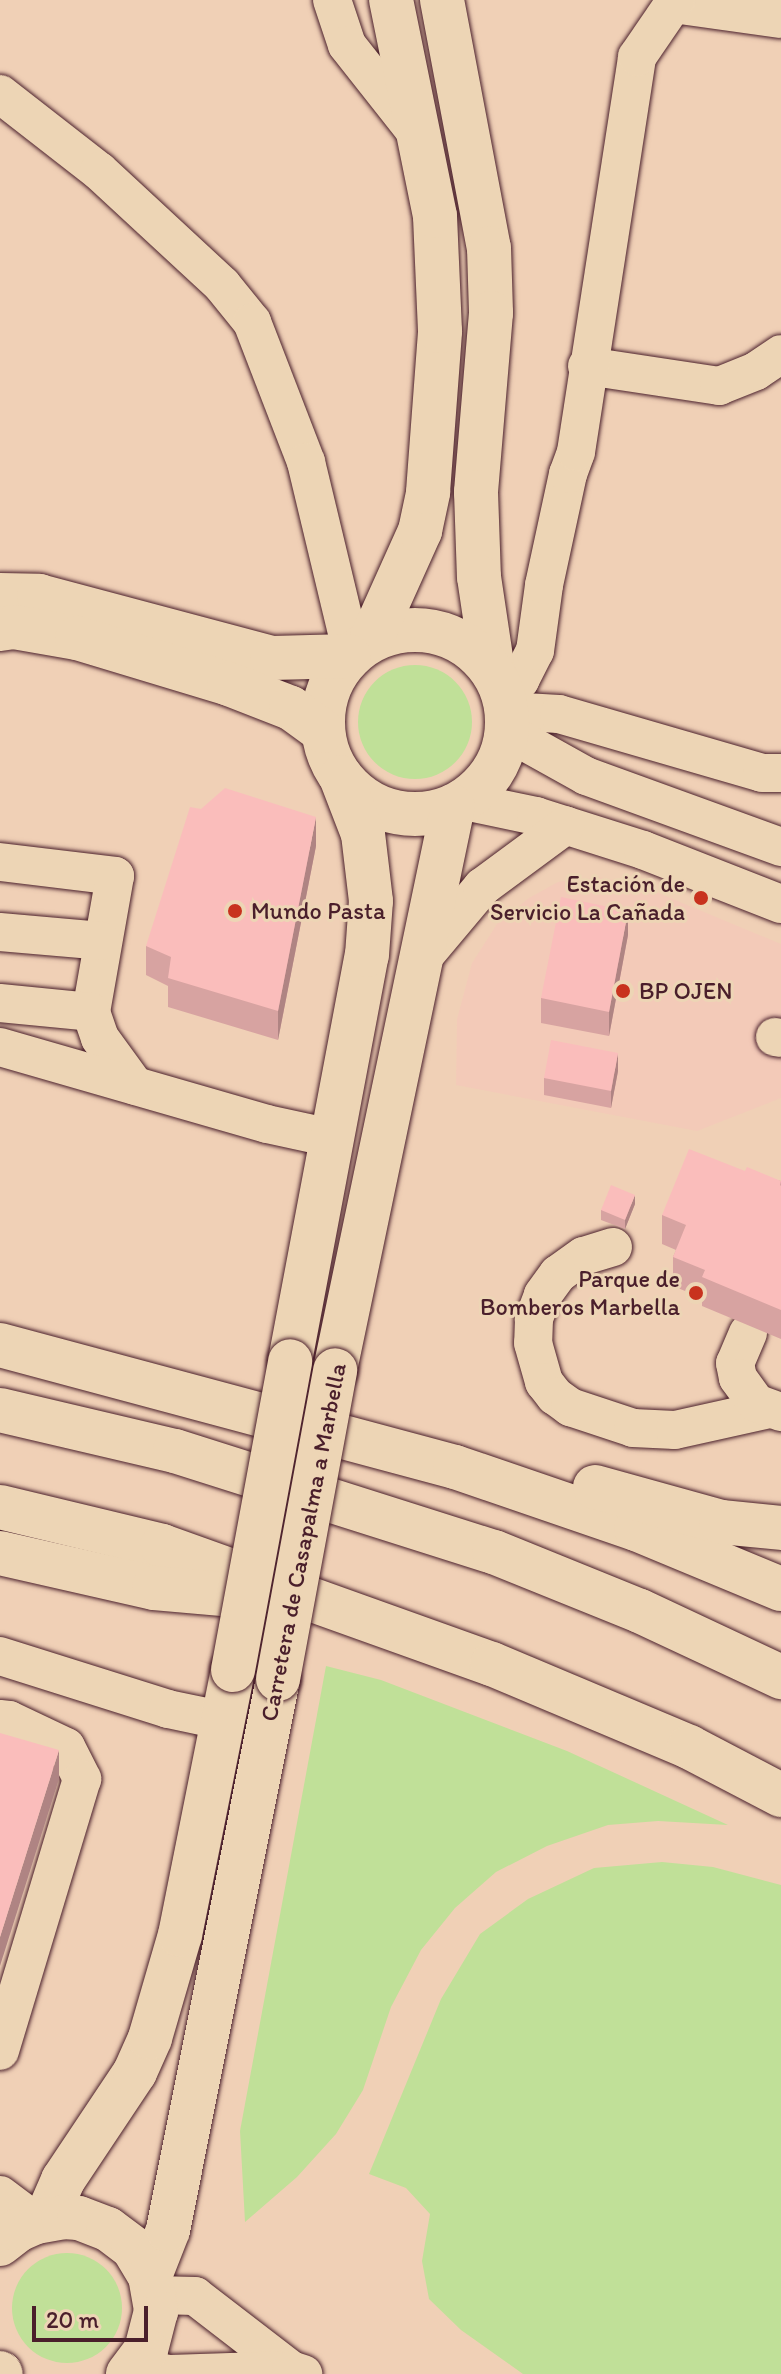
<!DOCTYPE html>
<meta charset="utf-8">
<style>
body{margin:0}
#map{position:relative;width:781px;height:2374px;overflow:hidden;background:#f0d0b6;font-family:Itim,sans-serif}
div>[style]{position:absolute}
.built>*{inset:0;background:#f3cab8}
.green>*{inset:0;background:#c0e098}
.round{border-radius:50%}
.roads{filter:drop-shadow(0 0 2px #4a1f2b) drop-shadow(0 0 2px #4a1f2b)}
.minor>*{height:38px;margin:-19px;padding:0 19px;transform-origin:19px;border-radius:19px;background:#edd5b5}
.major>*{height:44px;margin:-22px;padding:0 22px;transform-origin:22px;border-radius:22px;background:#edd5b5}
.major>.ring{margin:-22px;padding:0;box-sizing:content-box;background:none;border:44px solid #edd5b5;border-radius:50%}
.highway>*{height:44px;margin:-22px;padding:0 22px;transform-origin:22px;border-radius:22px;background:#edd5b5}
.bridges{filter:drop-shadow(0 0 2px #4a1f2b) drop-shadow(0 0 2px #4a1f2b)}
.major-bridge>*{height:44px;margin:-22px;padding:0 22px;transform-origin:22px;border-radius:22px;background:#edd5b5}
.wall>*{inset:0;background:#d7a3a1}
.shaded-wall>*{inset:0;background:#af8483}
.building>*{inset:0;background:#fabdbb}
.dots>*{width:22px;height:22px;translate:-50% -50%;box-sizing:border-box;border:4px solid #edd5b5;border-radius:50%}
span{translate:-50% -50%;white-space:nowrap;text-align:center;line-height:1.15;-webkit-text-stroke:6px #edd5b5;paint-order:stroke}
.poi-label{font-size:24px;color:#4a1f2b}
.right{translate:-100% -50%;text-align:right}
.left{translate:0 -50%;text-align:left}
.street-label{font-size:24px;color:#4a1f2b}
.scale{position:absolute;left:32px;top:2306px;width:116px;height:36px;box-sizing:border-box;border:4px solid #4a1f2b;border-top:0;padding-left:10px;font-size:24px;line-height:28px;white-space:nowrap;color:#4a1f2b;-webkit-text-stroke:6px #edd5b5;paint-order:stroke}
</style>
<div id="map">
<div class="built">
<i style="clip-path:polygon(598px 877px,639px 885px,781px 944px,781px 1098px,697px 1131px,456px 1085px,457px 1019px,472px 963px,497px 924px,529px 898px,558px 882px)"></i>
</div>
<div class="green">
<i class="round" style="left:358px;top:665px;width:114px;height:114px"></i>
<i style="clip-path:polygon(326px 1666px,381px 1680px,567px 1751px,728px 1825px,658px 1821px,608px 1825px,547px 1846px,496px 1872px,455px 1908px,421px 1950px,391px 2007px,363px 2090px,336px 2134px,297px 2177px,245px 2222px,240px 2131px)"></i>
<i style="clip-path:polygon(662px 1862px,713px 1867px,781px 1885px,781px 2374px,523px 2374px,461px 2330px,429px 2299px,422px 2261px,430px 2214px,406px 2188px,369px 2174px,441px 1999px,480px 1934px,528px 1899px,594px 1868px)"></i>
<i class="round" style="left:12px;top:2253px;width:110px;height:110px"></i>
</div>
<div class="roads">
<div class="minor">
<i style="left:332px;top:0;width:47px;rotate:71.6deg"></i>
<i style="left:347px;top:45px;width:115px;rotate:51.7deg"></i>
<i style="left:674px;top:4px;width:108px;rotate:8deg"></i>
<i style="left:0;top:94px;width:125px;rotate:37.9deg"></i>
<i style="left:99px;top:171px;width:168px;rotate:42.8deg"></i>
<i style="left:222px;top:285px;width:48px;rotate:51deg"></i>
<i style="left:252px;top:322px;width:150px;rotate:68.9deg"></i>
<i style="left:306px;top:462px;width:197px;rotate:76.5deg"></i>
<i style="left:587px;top:366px;width:134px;rotate:8.6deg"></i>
<i style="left:719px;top:386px;width:40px;rotate:-22deg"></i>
<i style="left:756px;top:371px;width:30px;rotate:-34deg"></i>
<i style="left:502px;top:690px;width:21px;rotate:-29deg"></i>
<i style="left:520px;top:680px;width:33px;rotate:-63deg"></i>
<i style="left:535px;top:651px;width:67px;rotate:-82.2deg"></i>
<i style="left:544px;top:585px;width:114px;rotate:-77.8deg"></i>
<i style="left:568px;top:474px;width:23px;rotate:-70deg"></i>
<i style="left:576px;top:452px;width:400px;rotate:-81.2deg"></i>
<i style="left:637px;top:57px;width:69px;rotate:-55.6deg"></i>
<i style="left:507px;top:711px;width:52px;rotate:3.3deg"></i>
<i style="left:559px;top:714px;width:211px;rotate:16.2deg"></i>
<i style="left:762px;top:773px;width:19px"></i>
<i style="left:507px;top:732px;width:90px;rotate:29.1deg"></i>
<i style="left:586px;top:776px;width:208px;rotate:20deg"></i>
<i style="left:464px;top:801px;width:74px;rotate:11.8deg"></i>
<i style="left:536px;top:816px;width:112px;rotate:17.6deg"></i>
<i style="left:643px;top:850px;width:148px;rotate:21.4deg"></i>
<i style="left:0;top:862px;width:116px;rotate:6.9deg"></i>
<i style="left:115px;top:876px;width:138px;rotate:100deg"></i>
<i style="left:91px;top:1012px;width:28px;rotate:71deg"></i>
<i style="left:100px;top:1038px;width:59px;rotate:53.9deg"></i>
<i style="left:0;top:932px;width:102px;rotate:5deg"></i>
<i style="left:420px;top:961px;width:97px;rotate:-50deg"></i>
<i style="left:482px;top:887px;width:104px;rotate:-36.4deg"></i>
<i style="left:0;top:1003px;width:91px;rotate:5.6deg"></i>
<i style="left:775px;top:1037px;width:6px;rotate:9deg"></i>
<i style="left:0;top:1047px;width:278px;rotate:16.1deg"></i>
<i style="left:267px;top:1124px;width:66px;rotate:12.2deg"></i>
<i style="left:613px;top:1247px;width:31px;rotate:163deg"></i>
<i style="left:583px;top:1256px;width:31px;rotate:144deg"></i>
<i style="left:558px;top:1274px;width:26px;rotate:126deg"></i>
<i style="left:543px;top:1295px;width:26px;rotate:111deg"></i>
<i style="left:534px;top:1319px;width:24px;rotate:92deg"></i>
<i style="left:533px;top:1343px;width:41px;rotate:74.2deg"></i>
<i style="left:544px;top:1382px;width:18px;rotate:52deg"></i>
<i style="left:555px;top:1396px;width:19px;rotate:36deg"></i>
<i style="left:570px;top:1407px;width:66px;rotate:18.4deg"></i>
<i style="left:633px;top:1428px;width:42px;rotate:2.7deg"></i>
<i style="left:675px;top:1430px;width:97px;rotate:-12.5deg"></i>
<i style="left:748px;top:1333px;width:33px;rotate:113deg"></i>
<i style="left:735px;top:1363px;width:15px;rotate:79deg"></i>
<i style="left:738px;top:1378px;width:31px;rotate:54deg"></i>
<i style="left:756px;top:1403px;width:27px;rotate:20deg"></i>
<i style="left:0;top:1656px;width:176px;rotate:17.5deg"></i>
<i style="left:168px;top:1709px;width:53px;rotate:11.9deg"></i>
<i style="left:0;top:1719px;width:9px;rotate:6deg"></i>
<i style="left:9px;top:1720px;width:63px;rotate:25.3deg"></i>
<i style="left:66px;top:1747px;width:36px;rotate:63deg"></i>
<i style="left:82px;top:1779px;width:284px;rotate:106.8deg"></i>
<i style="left:0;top:2195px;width:45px;rotate:36.9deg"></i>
<i style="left:155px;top:2295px;width:40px;rotate:1.4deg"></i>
<i style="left:195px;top:2296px;width:121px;rotate:37.6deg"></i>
<i style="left:135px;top:2368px;width:36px;rotate:10deg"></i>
<i style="left:170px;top:2374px;width:121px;rotate:-1.9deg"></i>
<i style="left:291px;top:2370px;width:13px;rotate:18deg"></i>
</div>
<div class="major">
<i style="left:442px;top:0;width:252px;rotate:79.3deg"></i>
<i style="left:489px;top:248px;width:65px;rotate:88.2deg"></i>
<i style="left:491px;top:313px;width:180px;rotate:94.8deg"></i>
<i style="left:476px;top:492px;width:85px;rotate:88deg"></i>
<i style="left:479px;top:577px;width:95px;rotate:81.5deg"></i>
<i class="ring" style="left:323px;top:630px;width:140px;height:140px"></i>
<i style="left:371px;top:640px;width:120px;rotate:-65.8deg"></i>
<i style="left:420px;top:531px;width:40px;rotate:-78deg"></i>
<i style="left:428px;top:492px;width:161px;rotate:-85.7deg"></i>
<i style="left:440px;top:331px;width:115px;rotate:-92.5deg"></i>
<i style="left:435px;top:216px;width:220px;rotate:-101.5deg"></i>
<i style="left:290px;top:1361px;width:413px;rotate:-79.3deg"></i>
<i style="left:367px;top:955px;width:54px;rotate:-85.8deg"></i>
<i style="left:371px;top:901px;width:67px;rotate:-96.8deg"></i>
<i style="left:363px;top:834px;width:61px;rotate:-111.1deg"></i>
<i style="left:335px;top:1370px;width:576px;rotate:-78.18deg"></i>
<i style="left:46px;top:2219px;width:43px;rotate:-66.4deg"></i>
<i style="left:63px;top:2180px;width:130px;rotate:-56.3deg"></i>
<i style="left:135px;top:2072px;width:37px;rotate:-66deg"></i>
<i style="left:150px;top:2038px;width:107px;rotate:-73.8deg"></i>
<i style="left:180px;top:1935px;width:270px;rotate:-78.7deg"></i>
<i style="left:0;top:2244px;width:23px;rotate:-38deg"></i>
<i style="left:18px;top:2230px;width:20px;rotate:-24deg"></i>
<i style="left:36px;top:2222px;width:27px;rotate:-10deg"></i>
<i style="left:63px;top:2217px;width:16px;rotate:4deg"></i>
<i style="left:79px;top:2218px;width:31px;rotate:21deg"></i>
<i style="left:108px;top:2229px;width:31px;rotate:37deg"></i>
<i style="left:133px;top:2248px;width:33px;rotate:59deg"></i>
<i style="left:150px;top:2276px;width:36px;rotate:80deg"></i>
<i style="left:156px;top:2311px;width:40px;rotate:104.4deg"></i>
<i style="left:146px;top:2350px;width:30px;rotate:127deg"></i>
<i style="left:150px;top:2276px;width:49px;rotate:-68.6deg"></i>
<i style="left:168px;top:2230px;width:562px;rotate:-78.71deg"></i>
<i style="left:0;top:2373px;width:1px;rotate:45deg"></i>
</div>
<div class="highway">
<i style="left:0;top:595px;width:39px;rotate:1deg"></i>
<i style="left:39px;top:596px;width:241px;rotate:14.9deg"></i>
<i style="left:272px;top:658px;width:77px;rotate:-1.5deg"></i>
<i style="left:0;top:629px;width:14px;rotate:-8deg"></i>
<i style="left:14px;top:627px;width:64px;rotate:9.9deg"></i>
<i style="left:77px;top:638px;width:159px;rotate:16.8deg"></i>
<i style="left:229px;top:684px;width:66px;rotate:21.2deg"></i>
<i style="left:291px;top:708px;width:39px;rotate:36deg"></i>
<i style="left:0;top:1345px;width:471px;rotate:15deg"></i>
<i style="left:455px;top:1467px;width:191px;rotate:18.9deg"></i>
<i style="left:636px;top:1529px;width:157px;rotate:22.5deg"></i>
<i style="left:0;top:1410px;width:180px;rotate:13.2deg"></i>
<i style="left:175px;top:1451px;width:335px;rotate:17.6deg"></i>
<i style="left:494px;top:1552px;width:157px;rotate:22deg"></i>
<i style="left:640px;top:1611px;width:156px;rotate:25.1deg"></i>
<i style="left:595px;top:1487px;width:131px;rotate:15.5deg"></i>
<i style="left:721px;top:1522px;width:60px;rotate:5.7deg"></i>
<i style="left:0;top:1507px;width:167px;rotate:13.5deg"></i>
<i style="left:162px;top:1546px;width:350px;rotate:19.7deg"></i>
<i style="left:492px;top:1664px;width:214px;rotate:22.8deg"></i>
<i style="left:689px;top:1747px;width:104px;rotate:27.6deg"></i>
<i style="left:0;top:1553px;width:158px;rotate:12.8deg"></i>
<i style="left:154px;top:1588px;width:103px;rotate:5deg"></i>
</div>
</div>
<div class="bridges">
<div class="major-bridge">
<i style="left:233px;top:1670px;width:314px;rotate:-79.5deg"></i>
<i style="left:278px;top:1679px;width:314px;rotate:-79.5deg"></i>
</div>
</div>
<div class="wall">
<i style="clip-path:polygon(316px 846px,278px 1040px,168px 1007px,168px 986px,146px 975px,146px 946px)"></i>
<i style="clip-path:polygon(628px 935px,609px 1036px,541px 1023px,541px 998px)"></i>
<i style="clip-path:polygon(618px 1071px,611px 1108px,544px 1095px,544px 1078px)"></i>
<i style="clip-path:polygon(745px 1171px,781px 1181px,781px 1339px,702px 1306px,702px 1298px,673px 1286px,673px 1257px,676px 1250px,662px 1244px,662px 1215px)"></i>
<i style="clip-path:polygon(635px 1204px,625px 1229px,601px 1220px,601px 1210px)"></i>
</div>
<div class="shaded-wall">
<i style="clip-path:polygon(316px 817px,316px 846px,278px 1040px,278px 1011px)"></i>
<i style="clip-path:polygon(628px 911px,628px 935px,609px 1036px,609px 1012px)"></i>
<i style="clip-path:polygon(618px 1053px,618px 1071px,611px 1108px,611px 1091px)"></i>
<i style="clip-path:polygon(635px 1195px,635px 1204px,625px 1229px,625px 1220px)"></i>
<i style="clip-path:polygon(59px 1750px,59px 1779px,0 1966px,0 1937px)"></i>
</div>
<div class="building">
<i style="clip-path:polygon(225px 788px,316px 817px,278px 1011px,168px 978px,171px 957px,146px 946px,190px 807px,201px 809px)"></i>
<i style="clip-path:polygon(561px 897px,628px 911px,609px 1012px,541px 998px)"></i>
<i style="clip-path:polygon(551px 1040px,618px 1053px,611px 1091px,544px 1078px)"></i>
<i style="clip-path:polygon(689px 1149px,745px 1171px,747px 1167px,781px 1181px,780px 1185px,781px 1186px,781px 1310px,702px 1277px,705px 1270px,673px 1257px,686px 1225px,662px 1215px)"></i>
<i style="clip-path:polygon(611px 1185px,635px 1195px,625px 1220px,601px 1210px)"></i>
<i style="clip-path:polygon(0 1733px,59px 1750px,0 1937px)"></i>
</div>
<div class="dots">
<i style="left:701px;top:898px;background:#c8321e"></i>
<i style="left:235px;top:911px;background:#c8321e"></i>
<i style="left:623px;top:991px;background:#c8321e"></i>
<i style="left:696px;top:1293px;background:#c8321e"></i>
</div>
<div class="poi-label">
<span class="right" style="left:685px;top:898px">Estación de<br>Servicio La Cañada</span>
<span class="left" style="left:251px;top:911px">Mundo Pasta</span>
<span class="left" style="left:639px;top:991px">BP OJEN</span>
<span class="right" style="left:680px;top:1293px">Parque de<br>Bomberos Marbella</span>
</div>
<div class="street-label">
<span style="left:303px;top:1542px;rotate:-79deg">Carretera de Casapalma a Marbella</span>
</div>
<div class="scale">20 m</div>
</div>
